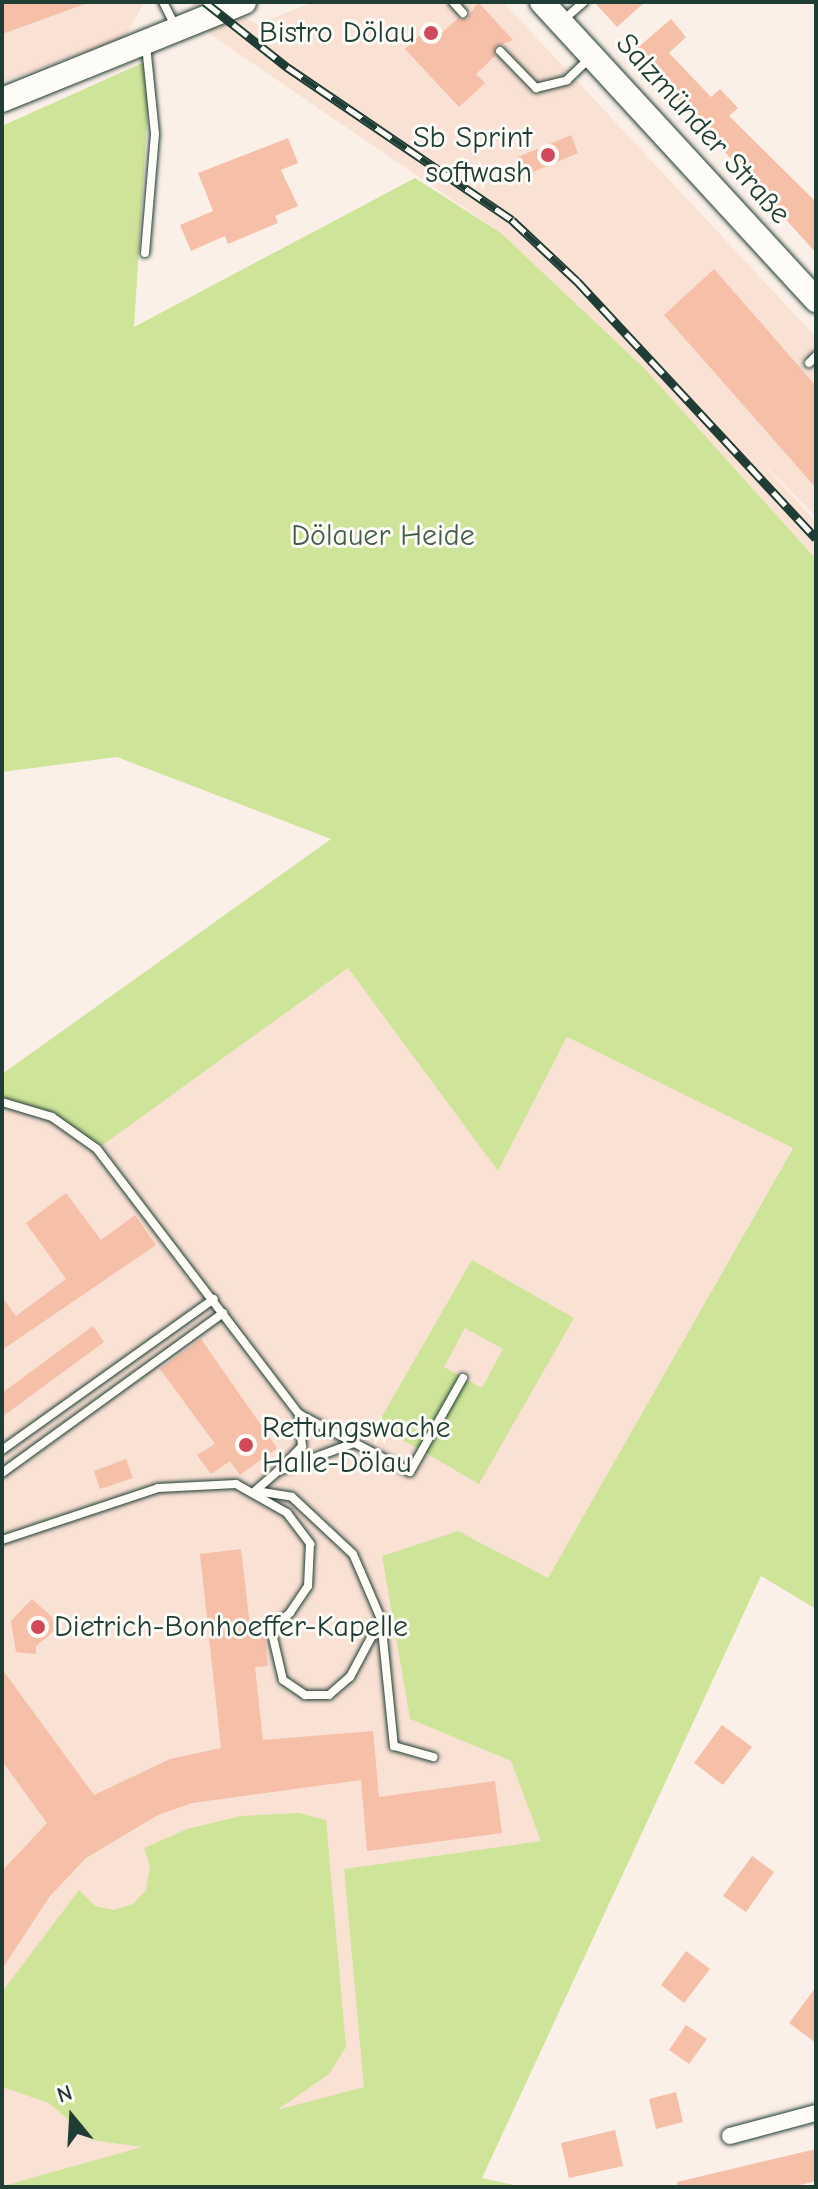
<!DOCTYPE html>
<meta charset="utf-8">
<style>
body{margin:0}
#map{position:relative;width:818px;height:2189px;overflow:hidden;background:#fbf0e7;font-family:"Comic Neue",sans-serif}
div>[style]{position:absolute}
.built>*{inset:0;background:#f9e1d4}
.green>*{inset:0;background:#cee499}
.building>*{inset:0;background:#f5bfa8}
.roads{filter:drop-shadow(0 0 2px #1f3d34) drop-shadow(0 0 2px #1f3d34)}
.lane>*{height:8px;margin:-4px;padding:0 4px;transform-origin:4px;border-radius:4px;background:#fdfcf7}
.street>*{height:16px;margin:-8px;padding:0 8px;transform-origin:8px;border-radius:8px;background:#fdfcf7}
.secondary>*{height:24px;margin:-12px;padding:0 12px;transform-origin:12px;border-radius:12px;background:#fdfcf7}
.rail>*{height:9px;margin-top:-4.5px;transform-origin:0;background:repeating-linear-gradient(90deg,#fdfcf7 0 18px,#1f3d34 0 36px);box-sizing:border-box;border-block:2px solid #1f3d34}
.dots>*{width:22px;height:22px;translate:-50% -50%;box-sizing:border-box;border:4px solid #fdfcf7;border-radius:50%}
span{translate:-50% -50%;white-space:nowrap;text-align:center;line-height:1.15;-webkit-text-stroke:6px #fdfcf7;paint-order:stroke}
.poi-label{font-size:30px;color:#1f3d34}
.right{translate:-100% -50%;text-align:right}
.left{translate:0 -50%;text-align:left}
.street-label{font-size:30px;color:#1f3d34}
.park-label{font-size:30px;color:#425e48}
.frame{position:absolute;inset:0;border:4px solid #1f3d34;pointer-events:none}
.north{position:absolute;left:32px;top:2077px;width:80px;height:80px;-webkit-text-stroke:6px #fdfcf7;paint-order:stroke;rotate:342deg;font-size:22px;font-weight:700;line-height:32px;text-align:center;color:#1f3d34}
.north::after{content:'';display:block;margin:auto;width:28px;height:36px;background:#1f3d34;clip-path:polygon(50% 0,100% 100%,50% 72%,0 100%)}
</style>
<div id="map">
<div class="built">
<i style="clip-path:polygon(2px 2px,144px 2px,125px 38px,2px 82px)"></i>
<i style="clip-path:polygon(189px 2px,217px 2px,257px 24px,314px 2px,503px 2px,816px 337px,816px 517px,751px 451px,816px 522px,816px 559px,645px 369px,501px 233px,204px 30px,216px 24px)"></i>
<i style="clip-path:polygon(351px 966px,498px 1171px,567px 1037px,793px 1147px,548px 1578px,458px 1531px,382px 1556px,410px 1719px,511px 1761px,542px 1841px,344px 1870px,365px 2087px,2px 2187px,2px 1102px,31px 1108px,97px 1148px)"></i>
</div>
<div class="green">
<i style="clip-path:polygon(151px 59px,134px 327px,415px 178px,501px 233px,645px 369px,816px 559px,816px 1609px,761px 1576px,482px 2178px,523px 2187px,3px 2186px,142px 2147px,91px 2140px,49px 2103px,2px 2087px,2px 1992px,79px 1890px,95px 1906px,114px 1910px,133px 1904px,146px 1890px,150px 1866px,144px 1848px,187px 1829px,241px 1816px,299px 1813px,326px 1820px,346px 2047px,329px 2074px,277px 2110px,364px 2087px,344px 1869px,541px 1841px,511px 1761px,410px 1719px,382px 1556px,458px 1531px,548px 1578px,793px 1148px,567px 1037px,498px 1171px,348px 968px,97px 1149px,72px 1129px,2px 1102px,2px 1074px,331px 839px,117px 757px,2px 772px,2px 126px)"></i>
<i style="clip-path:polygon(evenodd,472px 1260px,574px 1318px,479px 1484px,377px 1425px,472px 1260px,465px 1328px,503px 1349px,482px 1388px,444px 1367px,465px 1328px)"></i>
</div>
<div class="building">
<i style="clip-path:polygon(2px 2px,85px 2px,85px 4px,2px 34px)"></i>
<i style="clip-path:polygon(478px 2px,513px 40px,495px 47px,495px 56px,476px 74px,485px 83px,459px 107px,405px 49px,433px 23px,442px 33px,458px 18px,467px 19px)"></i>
<i style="clip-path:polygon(594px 2px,645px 2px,617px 27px)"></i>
<i style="clip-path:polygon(671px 19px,686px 37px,669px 53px,711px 97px,720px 89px,738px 108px,729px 116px,816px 202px,816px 253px,634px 51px)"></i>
<i style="clip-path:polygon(571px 135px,578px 153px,526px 175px,518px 157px)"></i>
<i style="clip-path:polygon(288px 138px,298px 163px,281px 170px,298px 206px,275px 216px,278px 223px,228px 244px,225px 236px,191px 251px,180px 225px,213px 211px,198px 173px)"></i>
<i style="clip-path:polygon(714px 269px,816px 386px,816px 488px,664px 315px)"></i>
<i style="clip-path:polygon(66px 1193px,101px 1240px,135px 1215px,156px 1245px,2px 1350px,2px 1297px,16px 1316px,66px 1279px,26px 1223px)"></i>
<i style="clip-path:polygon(93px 1326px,104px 1342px,2px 1417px,2px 1393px)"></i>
<i style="clip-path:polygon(201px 1339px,277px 1448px,240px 1475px,230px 1461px,211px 1474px,197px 1455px,215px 1444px,160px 1369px)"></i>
<i style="clip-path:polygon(126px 1459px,133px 1478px,100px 1489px,94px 1471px)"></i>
<i style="clip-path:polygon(241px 1549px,251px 1634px,264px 1632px,268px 1666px,255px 1667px,263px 1740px,373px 1731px,379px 1797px,495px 1781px,502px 1833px,367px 1851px,361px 1780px,192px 1803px,158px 1815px,86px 1858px,50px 1896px,2px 1969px,2px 1871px,47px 1823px,2px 1761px,2px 1669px,94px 1795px,170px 1759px,221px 1748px,200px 1554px)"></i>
<i style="clip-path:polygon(32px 1599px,52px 1617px,55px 1630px,36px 1646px,36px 1654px,16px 1652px,11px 1621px)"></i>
<i style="clip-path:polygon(722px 1725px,752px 1747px,723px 1785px,694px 1763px)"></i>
<i style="clip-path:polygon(752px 1856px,774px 1872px,746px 1912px,723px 1896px)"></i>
<i style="clip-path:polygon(686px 1951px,710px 1969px,684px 2003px,661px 1985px)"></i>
<i style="clip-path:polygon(816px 1987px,816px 2043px,789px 2023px)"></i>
<i style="clip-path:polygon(686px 2025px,707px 2039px,689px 2064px,669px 2050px)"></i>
<i style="clip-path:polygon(676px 2092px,683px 2122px,656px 2129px,649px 2099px)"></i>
<i style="clip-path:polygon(615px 2130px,623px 2166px,569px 2178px,561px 2143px)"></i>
<i style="clip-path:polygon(816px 2149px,816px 2181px,793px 2187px,677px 2187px,677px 2182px)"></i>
</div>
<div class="roads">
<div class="lane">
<i style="left:163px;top:2px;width:29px;rotate:63deg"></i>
<i style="left:453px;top:2px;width:15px;rotate:48deg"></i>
<i style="left:562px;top:21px;width:29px;rotate:-41deg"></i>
<i style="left:500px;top:51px;width:52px;rotate:45.8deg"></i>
<i style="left:536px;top:88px;width:32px;rotate:-14deg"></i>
<i style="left:567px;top:80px;width:30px;rotate:-44deg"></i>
<i style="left:145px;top:253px;width:119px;rotate:-85.2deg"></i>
<i style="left:155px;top:134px;width:88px;rotate:-95.8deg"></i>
<i style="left:809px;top:363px;width:10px;rotate:-45deg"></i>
<i style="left:2px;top:1102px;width:52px;rotate:16.7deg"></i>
<i style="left:52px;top:1117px;width:55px;rotate:35.4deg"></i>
<i style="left:97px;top:1149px;width:333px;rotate:52.7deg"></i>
<i style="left:299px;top:1414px;width:125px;rotate:27.6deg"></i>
<i style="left:410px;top:1472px;width:108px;rotate:-60.6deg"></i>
<i style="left:2px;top:1450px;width:260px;rotate:-35.5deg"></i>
<i style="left:282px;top:1467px;width:29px;rotate:-46deg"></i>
<i style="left:302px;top:1446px;width:32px;rotate:-95deg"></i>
<i style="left:2px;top:1473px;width:273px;rotate:-35.9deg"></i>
<i style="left:255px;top:1491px;width:30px;rotate:-41deg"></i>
<i style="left:278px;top:1471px;width:81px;rotate:-20.2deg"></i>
<i style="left:256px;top:1491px;width:36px;rotate:9deg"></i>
<i style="left:292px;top:1497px;width:83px;rotate:43.1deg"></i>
<i style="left:353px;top:1554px;width:71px;rotate:66.7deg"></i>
<i style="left:381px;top:1619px;width:128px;rotate:84.2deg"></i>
<i style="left:394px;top:1746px;width:41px;rotate:15.8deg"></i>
<i style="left:2px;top:1540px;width:164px;rotate:-18.4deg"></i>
<i style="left:158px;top:1488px;width:78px;rotate:-2.9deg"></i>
<i style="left:236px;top:1484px;width:59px;rotate:29.6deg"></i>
<i style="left:287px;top:1513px;width:39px;rotate:53deg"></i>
<i style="left:310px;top:1544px;width:42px;rotate:92.7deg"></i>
<i style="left:308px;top:1586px;width:32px;rotate:124deg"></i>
<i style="left:290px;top:1613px;width:25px;rotate:140deg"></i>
<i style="left:271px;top:1629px;width:52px;rotate:76.8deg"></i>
<i style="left:283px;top:1680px;width:27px;rotate:34deg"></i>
<i style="left:305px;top:1695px;width:24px"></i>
<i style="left:329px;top:1695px;width:28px;rotate:-41deg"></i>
<i style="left:350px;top:1677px;width:66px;rotate:-61.9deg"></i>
</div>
<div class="street">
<i style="left:730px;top:2136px;width:89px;rotate:-15deg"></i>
</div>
<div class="secondary">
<i style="left:542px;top:2px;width:405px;rotate:47.4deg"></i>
<i style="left:2px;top:100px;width:261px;rotate:-22deg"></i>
</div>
</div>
<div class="rail">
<i style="left:205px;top:2px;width:105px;rotate:38.4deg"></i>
<i style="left:287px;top:67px;width:272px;rotate:34.2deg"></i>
<i style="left:512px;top:220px;width:89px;rotate:43.2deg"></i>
<i style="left:577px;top:281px;width:351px;rotate:47.1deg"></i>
</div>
<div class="dots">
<i style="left:431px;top:33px;background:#d1495b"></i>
<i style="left:548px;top:155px;background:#d1495b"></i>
<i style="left:246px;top:1445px;background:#d1495b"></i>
<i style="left:38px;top:1627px;background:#d1495b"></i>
</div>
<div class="poi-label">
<span class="right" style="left:415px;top:33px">Bistro Dölau</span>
<span class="right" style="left:532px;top:155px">Sb Sprint<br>softwash</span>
<span class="left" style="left:262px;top:1445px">Rettungswache<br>Halle-Dölau</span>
<span class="left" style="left:54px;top:1627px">Dietrich-Bonhoeffer-Kapelle</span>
</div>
<div class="street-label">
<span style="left:703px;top:129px;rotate:48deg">Salzmünder Straße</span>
</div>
<div class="park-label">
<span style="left:383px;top:536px">Dölauer Heide</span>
</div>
<div class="frame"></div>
<div class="north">N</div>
</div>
